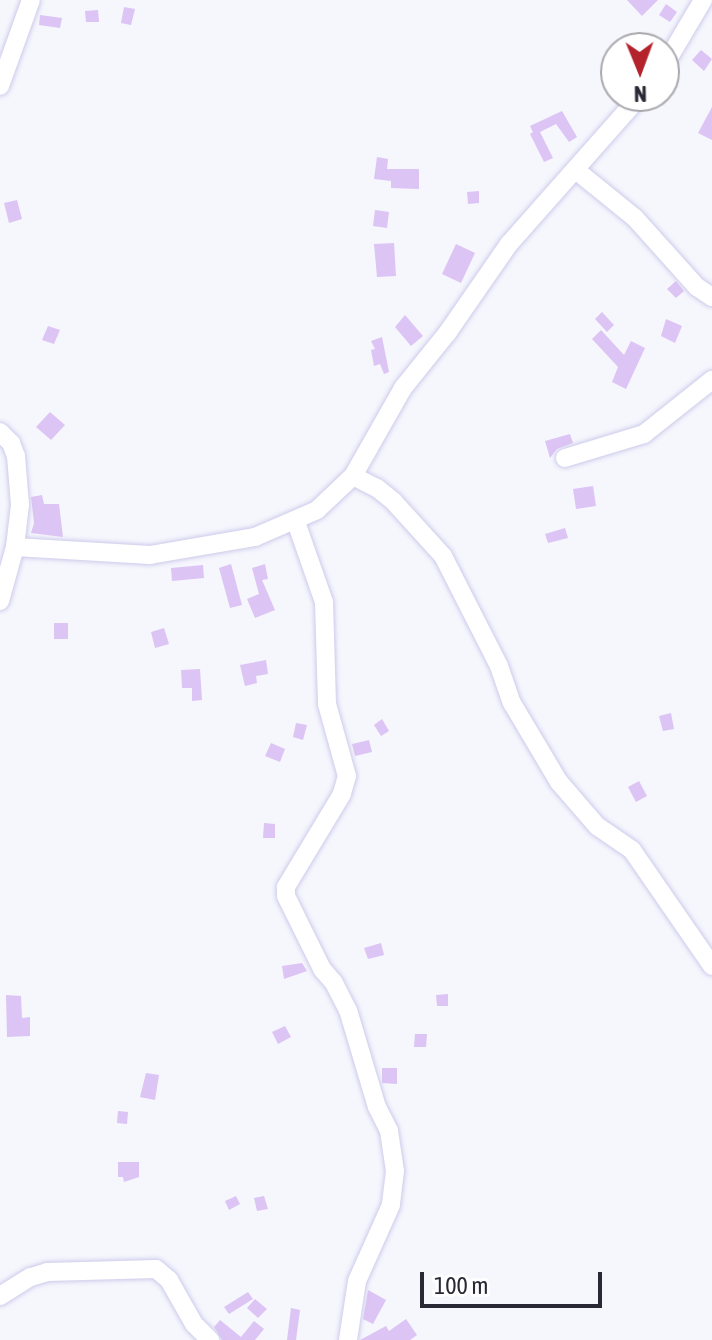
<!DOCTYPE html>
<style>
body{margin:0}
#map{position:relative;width:712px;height:1340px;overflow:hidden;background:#f6f6fd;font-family:"Asap Condensed",sans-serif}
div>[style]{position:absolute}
.building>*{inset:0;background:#dcc4f4}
.roads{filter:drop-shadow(0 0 2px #cdcbeb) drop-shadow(0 0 2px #cdcbeb)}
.minor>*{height:18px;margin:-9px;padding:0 9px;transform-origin:9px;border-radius:9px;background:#fff}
span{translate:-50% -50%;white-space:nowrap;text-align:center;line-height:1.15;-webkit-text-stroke:8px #fff;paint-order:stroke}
.north{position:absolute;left:600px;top:32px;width:80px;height:80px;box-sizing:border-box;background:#fff;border:2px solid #a9a9ae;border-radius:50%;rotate:179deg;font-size:22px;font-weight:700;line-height:32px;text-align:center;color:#292935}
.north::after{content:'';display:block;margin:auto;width:28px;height:36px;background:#b4222c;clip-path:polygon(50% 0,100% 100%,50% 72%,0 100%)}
.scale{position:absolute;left:420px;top:1272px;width:182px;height:36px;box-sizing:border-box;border:4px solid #292935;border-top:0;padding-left:10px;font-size:24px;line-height:28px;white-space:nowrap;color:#292935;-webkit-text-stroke:6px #fff;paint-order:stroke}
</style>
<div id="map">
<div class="building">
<i style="clip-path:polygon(627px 0,658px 0,642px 16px)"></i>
<i style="clip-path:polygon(666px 4px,677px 12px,670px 22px,659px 15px)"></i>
<i style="clip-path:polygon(124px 7px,135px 9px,131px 25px,121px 23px)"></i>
<i style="clip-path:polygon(98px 10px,99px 22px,86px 22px,85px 11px)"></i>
<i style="clip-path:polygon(40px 15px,62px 18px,60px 28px,39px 25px)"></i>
<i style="clip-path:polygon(701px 50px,712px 59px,704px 71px,692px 60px)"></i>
<i style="clip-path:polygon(671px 76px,679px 81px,673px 91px,664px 86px)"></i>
<i style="clip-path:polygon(712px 107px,712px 140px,698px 133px)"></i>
<i style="clip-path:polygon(562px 111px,577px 137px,569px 142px,556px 124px,540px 132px,553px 158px,544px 162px,530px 134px,533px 132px,530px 126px)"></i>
<i style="clip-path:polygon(377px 157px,388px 159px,387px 169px,419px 169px,419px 189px,391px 188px,391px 181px,374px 179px)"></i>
<i style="clip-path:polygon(479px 191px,479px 203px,468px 204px,467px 192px)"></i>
<i style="clip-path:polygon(17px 200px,22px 219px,9px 223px,4px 203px)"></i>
<i style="clip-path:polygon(375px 210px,389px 212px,387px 228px,373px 226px)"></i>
<i style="clip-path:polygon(394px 243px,396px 276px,377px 277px,374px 244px)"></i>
<i style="clip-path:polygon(456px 244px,475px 253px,461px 283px,442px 274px)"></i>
<i style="clip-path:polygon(676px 281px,684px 291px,676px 298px,667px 289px)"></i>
<i style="clip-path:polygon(602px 312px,614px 325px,607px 332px,595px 319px)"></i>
<i style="clip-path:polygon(405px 315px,423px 336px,411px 346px,395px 327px)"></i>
<i style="clip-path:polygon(666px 319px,682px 326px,675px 343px,661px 336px)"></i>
<i style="clip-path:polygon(48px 326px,60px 330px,54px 344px,42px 340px)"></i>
<i style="clip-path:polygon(601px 330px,624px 355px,631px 341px,645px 348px,626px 389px,612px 382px,618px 367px,592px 339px)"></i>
<i style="clip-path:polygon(382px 337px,389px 372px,384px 374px,380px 364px,374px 366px,371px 350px,375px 349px,371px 341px)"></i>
<i style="clip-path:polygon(50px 412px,65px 425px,51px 440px,36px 427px)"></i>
<i style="clip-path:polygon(570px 434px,573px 443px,557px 449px,550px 458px,545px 441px)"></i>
<i style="clip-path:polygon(593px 486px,596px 506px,576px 509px,573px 489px)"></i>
<i style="clip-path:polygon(42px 495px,44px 504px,59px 504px,63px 537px,31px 533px,34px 523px,31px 497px)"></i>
<i style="clip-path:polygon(565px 528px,568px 538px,548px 543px,545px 534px)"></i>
<i style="clip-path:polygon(231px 564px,242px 605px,230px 608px,219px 568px)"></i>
<i style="clip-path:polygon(265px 564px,268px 579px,262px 580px,275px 610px,255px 618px,247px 599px,259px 594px,252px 568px)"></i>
<i style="clip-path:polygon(203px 565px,204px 578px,172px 581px,171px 568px)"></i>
<i style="clip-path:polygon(54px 623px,68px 623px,68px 639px,54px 639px)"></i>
<i style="clip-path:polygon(164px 628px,169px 644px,155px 648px,151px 632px)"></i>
<i style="clip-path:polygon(266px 660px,268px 674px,256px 676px,257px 683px,245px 686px,240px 665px)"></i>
<i style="clip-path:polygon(200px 669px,202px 700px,192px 701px,192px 688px,182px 688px,181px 670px)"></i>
<i style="clip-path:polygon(671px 713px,674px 729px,663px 731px,659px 716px)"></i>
<i style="clip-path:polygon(382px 719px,389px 731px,381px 736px,374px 725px)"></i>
<i style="clip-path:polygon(296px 723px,307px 725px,303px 740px,293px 737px)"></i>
<i style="clip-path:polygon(369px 740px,372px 752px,355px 756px,352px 744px)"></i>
<i style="clip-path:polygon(271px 743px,285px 749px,280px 762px,265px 756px)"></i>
<i style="clip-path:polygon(639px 781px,647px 796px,636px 802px,628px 787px)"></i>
<i style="clip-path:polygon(264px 823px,275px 824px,275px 838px,263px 838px)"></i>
<i style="clip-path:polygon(381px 943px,384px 955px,368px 959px,364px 948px)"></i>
<i style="clip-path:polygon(302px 963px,307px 971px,284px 979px,282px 966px)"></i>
<i style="clip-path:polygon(448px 994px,448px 1006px,437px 1006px,436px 995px)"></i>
<i style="clip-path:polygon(6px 995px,21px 996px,22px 1018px,30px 1017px,30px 1036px,7px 1037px)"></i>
<i style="clip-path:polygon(285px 1026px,291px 1037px,278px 1044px,272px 1032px)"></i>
<i style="clip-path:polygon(415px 1034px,427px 1034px,426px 1047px,414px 1047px)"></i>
<i style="clip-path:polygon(382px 1068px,397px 1068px,397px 1084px,382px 1083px)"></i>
<i style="clip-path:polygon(146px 1073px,159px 1075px,155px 1100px,140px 1097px)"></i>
<i style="clip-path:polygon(118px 1111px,128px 1112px,127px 1124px,117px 1123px)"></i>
<i style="clip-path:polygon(118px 1162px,139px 1162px,139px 1177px,124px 1182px,123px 1177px,118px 1177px)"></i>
<i style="clip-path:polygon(236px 1196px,240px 1204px,229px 1210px,225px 1201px)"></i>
<i style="clip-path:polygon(264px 1196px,268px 1209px,257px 1211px,254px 1198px)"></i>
<i style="clip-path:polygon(368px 1290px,386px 1300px,373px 1324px,363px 1319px)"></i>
<i style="clip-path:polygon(248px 1292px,253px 1299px,229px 1314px,224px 1307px)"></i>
<i style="clip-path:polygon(255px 1299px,267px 1309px,258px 1318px,247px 1308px)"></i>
<i style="clip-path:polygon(291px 1308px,300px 1310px,296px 1340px,287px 1340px)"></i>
<i style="clip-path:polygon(406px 1319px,417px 1335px,410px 1340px,360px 1340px,386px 1326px,389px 1331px)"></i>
<i style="clip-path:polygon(220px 1320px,241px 1337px,254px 1321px,264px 1329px,255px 1340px,222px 1340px,214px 1327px)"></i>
</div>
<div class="roads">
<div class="minor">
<i style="left:664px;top:66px;width:77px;rotate:-59.4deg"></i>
<i style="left:0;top:86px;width:91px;rotate:-70.2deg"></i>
<i style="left:577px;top:171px;width:75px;rotate:39deg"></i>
<i style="left:635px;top:218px;width:93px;rotate:48.1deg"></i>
<i style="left:697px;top:287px;width:18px;rotate:34deg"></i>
<i style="left:0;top:432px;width:16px;rotate:45deg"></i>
<i style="left:11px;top:443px;width:14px;rotate:69deg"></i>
<i style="left:16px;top:456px;width:49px;rotate:85.3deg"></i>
<i style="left:20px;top:505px;width:42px;rotate:96.8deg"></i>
<i style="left:15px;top:547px;width:56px;rotate:105.5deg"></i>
<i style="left:565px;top:458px;width:83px;rotate:-16.9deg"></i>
<i style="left:644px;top:434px;width:87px;rotate:-38.5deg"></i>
<i style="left:353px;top:476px;width:27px;rotate:27deg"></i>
<i style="left:377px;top:488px;width:22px;rotate:39deg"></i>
<i style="left:394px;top:502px;width:73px;rotate:47.8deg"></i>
<i style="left:443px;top:556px;width:123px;rotate:63deg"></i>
<i style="left:499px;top:666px;width:39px;rotate:71deg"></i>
<i style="left:512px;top:703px;width:92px;rotate:59.3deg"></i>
<i style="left:559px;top:782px;width:58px;rotate:49.2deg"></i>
<i style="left:597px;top:826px;width:42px;rotate:34.4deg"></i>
<i style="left:632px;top:850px;width:141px;rotate:55.4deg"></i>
<i style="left:296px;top:522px;width:85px;rotate:70.7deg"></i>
<i style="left:324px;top:602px;width:102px;rotate:88.3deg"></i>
<i style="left:327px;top:704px;width:75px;rotate:74.5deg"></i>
<i style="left:347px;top:776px;width:19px;rotate:106deg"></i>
<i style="left:342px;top:794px;width:109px;rotate:121.1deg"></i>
<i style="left:286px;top:887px;width:9px;rotate:90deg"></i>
<i style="left:286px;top:896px;width:81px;rotate:63.7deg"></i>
<i style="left:322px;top:969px;width:18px;rotate:49deg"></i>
<i style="left:334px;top:983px;width:30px;rotate:63deg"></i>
<i style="left:348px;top:1010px;width:101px;rotate:73.4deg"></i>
<i style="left:377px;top:1107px;width:27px;rotate:63deg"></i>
<i style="left:389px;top:1131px;width:40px;rotate:81.5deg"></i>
<i style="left:395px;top:1171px;width:34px;rotate:97deg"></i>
<i style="left:391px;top:1205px;width:83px;rotate:114.1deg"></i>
<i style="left:357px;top:1281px;width:60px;rotate:98.7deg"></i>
<i style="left:15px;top:547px;width:135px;rotate:3.4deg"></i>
<i style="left:150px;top:555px;width:107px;rotate:-9.7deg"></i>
<i style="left:255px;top:537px;width:68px;rotate:-23.5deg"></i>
<i style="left:317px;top:510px;width:50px;rotate:-43.4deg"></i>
<i style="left:353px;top:476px;width:101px;rotate:-60.4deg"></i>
<i style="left:403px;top:388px;width:72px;rotate:-51.2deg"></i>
<i style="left:448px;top:332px;width:107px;rotate:-55.3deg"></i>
<i style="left:509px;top:244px;width:198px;rotate:-48.5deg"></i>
<i style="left:0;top:1296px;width:36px;rotate:-32deg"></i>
<i style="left:31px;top:1277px;width:17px;rotate:-17deg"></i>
<i style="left:47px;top:1272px;width:109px;rotate:-1.6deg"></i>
<i style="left:156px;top:1269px;width:17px;rotate:40deg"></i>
<i style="left:169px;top:1280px;width:51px;rotate:60.4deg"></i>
<i style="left:194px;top:1324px;width:23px;rotate:45deg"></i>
</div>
</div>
<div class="north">N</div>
<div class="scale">100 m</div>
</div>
